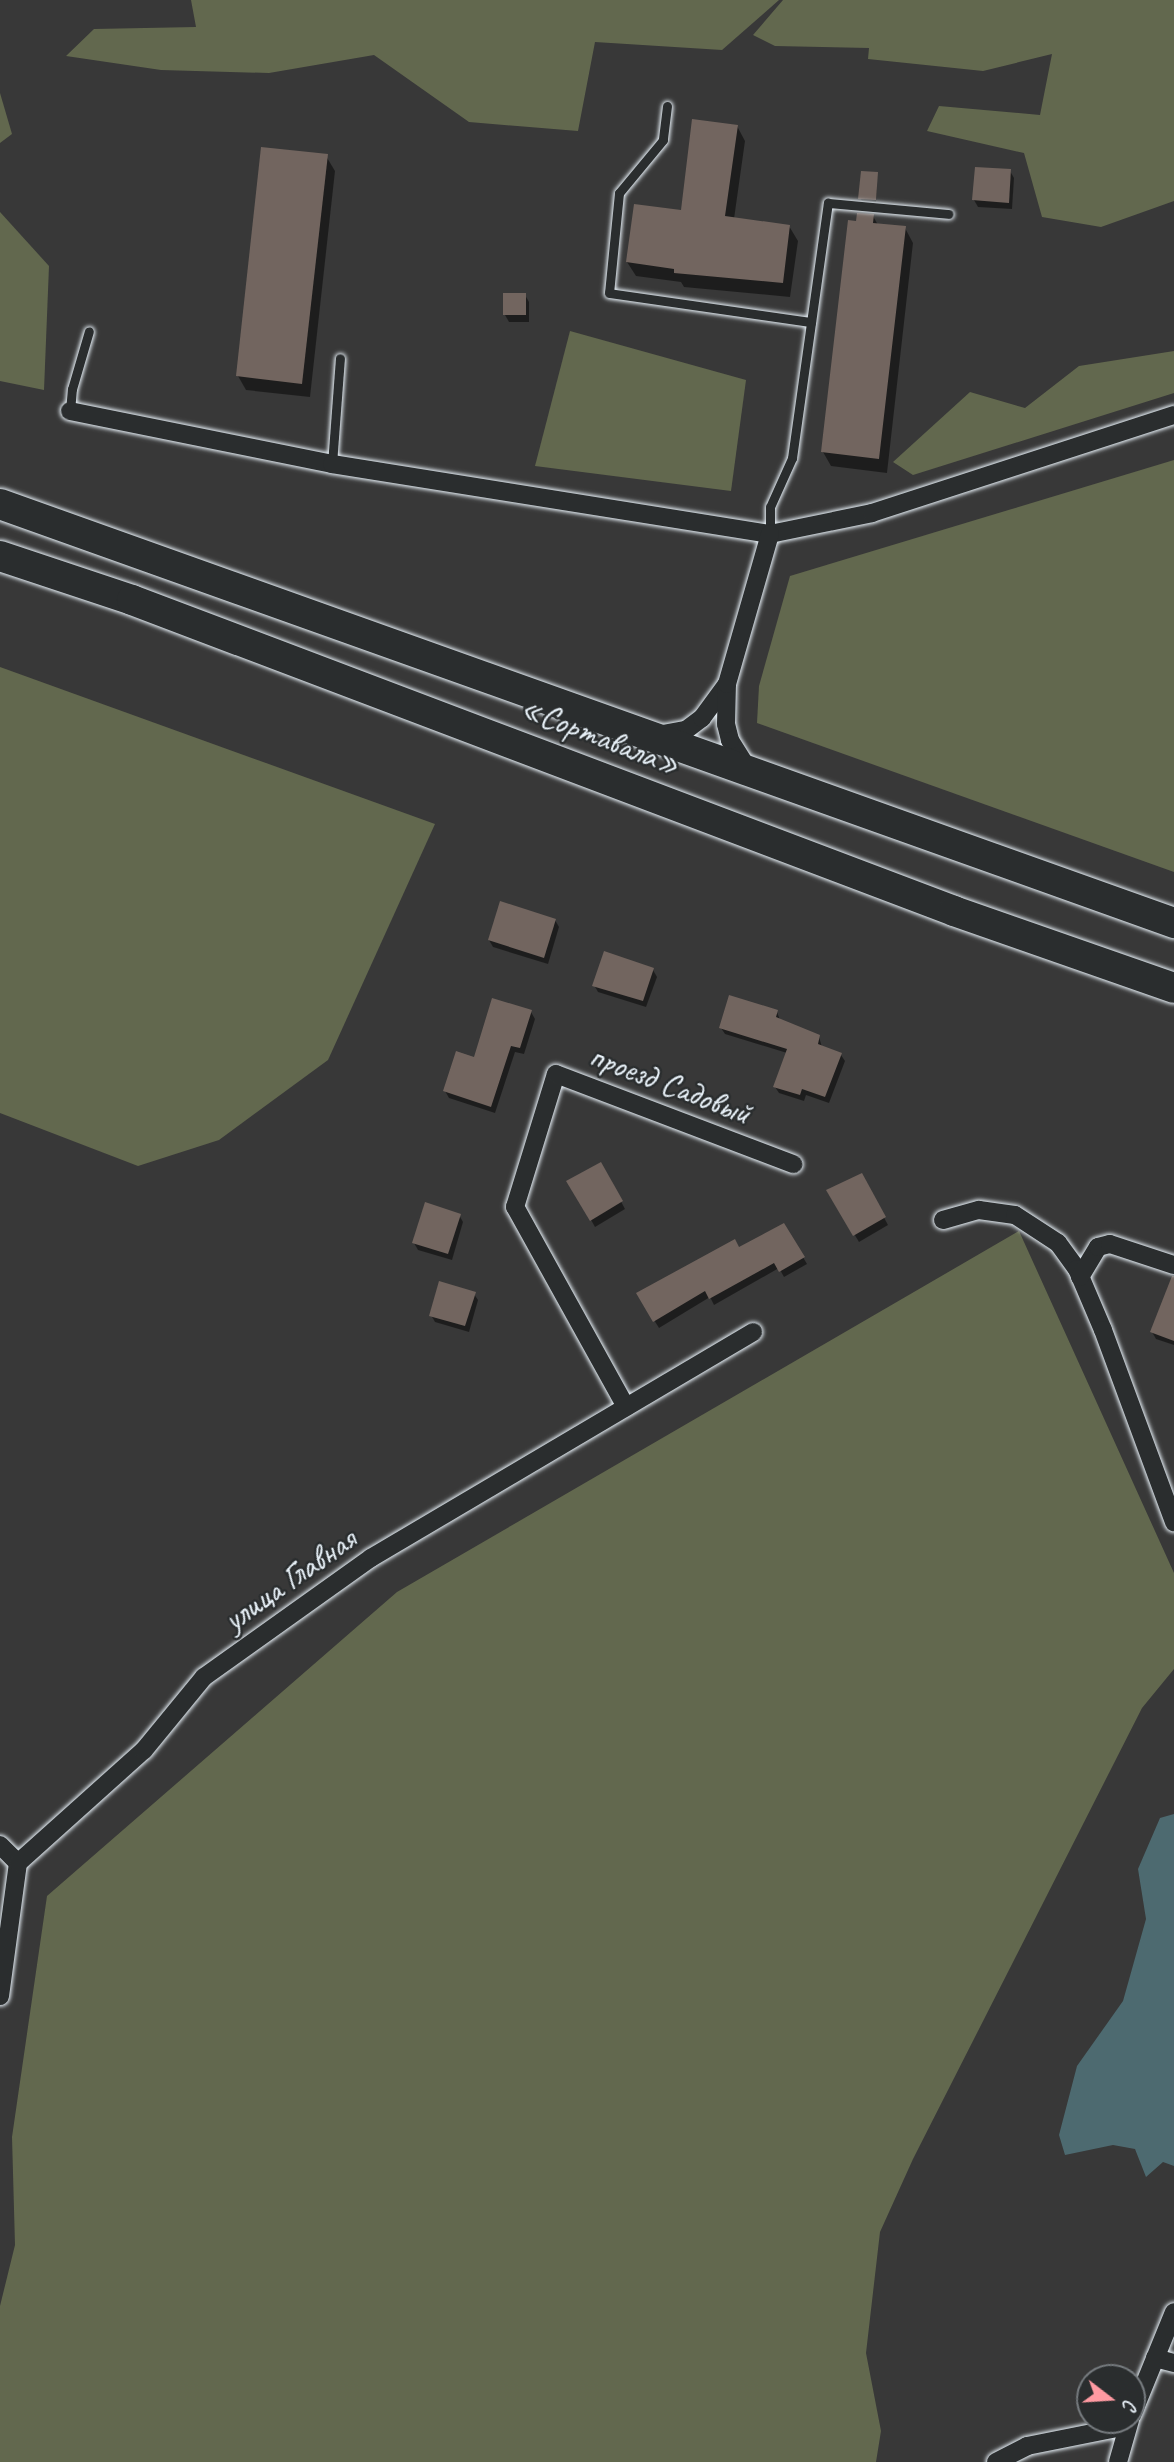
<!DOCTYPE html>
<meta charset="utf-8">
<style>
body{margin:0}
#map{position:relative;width:1174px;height:2462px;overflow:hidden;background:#383838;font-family:Caveat,sans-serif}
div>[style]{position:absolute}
.green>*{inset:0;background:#62684e}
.water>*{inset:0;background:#4d6a70}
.shadow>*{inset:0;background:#0007}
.building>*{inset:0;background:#72655f}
.roads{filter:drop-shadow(0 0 2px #e8f1f8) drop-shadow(0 0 2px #e8f1f8)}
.lane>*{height:9px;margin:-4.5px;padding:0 4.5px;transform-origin:4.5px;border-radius:4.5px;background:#2a2d2e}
.street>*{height:18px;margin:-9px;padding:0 9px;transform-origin:9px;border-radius:9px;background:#2a2d2e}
.highway>*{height:30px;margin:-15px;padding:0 15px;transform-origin:15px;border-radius:15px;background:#2a2d2e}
span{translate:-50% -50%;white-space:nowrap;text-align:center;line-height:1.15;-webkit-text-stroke:5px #2a2d2e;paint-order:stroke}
.street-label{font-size:33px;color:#e8f1f8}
.north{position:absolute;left:1076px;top:2364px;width:70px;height:70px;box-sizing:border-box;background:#2a2d2e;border:2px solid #767b7f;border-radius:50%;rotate:107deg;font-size:19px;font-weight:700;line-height:28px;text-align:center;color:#e8f1f8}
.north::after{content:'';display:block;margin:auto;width:24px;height:32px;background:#ff9aa2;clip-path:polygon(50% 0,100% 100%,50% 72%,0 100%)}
</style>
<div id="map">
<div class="green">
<i style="clip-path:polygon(191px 0,779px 0,722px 50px,595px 42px,578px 131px,469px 122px,374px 55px,269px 73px,161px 70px,66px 56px,94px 29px,196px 27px)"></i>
<i style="clip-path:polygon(783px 0,1174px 0,1174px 201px,1101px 227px,1042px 217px,1024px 153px,927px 131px,939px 106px,1040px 115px,1052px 54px,983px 71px,868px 59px,869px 48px,775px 46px,753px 35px)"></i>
<i style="clip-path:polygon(0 93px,12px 134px,0 143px)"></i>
<i style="clip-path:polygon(0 212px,49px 266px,44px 390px,0 381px)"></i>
<i style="clip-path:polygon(570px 331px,746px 380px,731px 491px,535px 466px)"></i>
<i style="clip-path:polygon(1174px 351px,1174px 393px,913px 475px,893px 462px,970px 392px,1025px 408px,1079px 366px)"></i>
<i style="clip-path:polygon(1174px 460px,1174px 872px,757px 723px,759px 686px,790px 576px)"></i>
<i style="clip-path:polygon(0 667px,435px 824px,328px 1060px,219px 1140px,138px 1166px,0 1113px)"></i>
<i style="clip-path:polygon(1019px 1231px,1174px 1573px,1174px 1669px,1142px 1708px,913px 2159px,880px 2232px,866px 2353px,881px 2431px,876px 2462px,0 2462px,0 2306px,15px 2245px,12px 2137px,47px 1896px,397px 1592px)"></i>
</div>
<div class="water">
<i style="clip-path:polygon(1174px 1814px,1174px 2166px,1163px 2162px,1146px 2177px,1135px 2149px,1113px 2145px,1065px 2155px,1059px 2135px,1077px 2066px,1123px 2001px,1146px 1919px,1138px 1869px,1160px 1818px)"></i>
</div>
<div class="shadow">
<i style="clip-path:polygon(737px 126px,745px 141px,734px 219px,789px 226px,798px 241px,790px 297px,684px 287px,681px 282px,636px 276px,627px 262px,682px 212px)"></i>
<i style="clip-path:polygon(326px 156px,335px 171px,310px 397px,246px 390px,238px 376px)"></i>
<i style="clip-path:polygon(1010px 171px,1014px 178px,1012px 209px,978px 207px,974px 200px)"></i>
<i style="clip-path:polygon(877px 174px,876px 202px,862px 201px,860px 198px)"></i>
<i style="clip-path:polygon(873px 216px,878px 225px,905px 228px,913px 243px,887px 473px,831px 466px,823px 452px,858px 222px)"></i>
<i style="clip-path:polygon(525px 295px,529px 302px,529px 322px,509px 322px,505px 315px)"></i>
<i style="clip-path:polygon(555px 920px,559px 927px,548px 964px,493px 947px,489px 940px)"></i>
<i style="clip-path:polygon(653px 970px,657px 977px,646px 1007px,598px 992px,594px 985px)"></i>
<i style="clip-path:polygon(531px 1012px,535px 1019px,524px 1054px,515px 1052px,495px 1113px,449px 1098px,445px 1091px,475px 1059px)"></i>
<i style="clip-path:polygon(777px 1012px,780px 1020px,819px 1037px,822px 1047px,841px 1055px,845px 1061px,829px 1103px,806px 1095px,804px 1101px,779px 1093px,775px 1087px,787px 1053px,725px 1034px,721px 1028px)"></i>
<i style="clip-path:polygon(601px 1164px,625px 1209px,595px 1227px,569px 1181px)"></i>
<i style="clip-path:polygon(861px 1175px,888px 1225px,859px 1242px,828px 1191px)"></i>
<i style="clip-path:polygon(459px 1215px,463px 1222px,452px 1260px,418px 1250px,414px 1243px)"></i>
<i style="clip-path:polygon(784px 1225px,807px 1264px,784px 1277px,779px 1268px,714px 1305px,710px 1297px,659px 1328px,638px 1294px,739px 1249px)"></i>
<i style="clip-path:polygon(474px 1294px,478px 1300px,469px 1332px,435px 1322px,431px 1315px)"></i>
<i style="clip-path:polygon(1174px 1296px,1174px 1345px,1156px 1339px,1152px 1332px)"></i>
</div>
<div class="building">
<i style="clip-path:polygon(692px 119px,738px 125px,725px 216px,790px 225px,783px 283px,674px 273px,674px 269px,626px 262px,634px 204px,681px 210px)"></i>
<i style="clip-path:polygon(261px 147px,328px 154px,302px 384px,236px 376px)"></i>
<i style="clip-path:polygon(975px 167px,1011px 169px,1009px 203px,972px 200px)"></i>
<i style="clip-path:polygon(861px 171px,878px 172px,876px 200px,858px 199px)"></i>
<i style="clip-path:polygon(857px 213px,874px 214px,873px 223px,906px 226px,879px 459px,821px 452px,848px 220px,856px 221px)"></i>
<i style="clip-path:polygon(503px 293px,526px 293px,526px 315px,503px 315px)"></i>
<i style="clip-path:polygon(500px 901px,556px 919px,544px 958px,488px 940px)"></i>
<i style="clip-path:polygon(604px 951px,654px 968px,643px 1001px,592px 986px)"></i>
<i style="clip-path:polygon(729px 995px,778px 1010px,776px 1017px,820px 1035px,818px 1044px,842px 1053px,825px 1097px,802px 1089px,800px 1095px,773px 1087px,787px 1049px,719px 1028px)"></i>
<i style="clip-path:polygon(492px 998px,532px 1010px,520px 1048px,511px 1046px,491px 1107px,443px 1091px,456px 1051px,474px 1057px)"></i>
<i style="clip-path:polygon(601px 1162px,623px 1201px,590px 1221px,566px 1181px)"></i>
<i style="clip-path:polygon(862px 1173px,886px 1217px,853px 1236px,826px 1190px)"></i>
<i style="clip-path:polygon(425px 1202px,461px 1214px,448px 1254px,412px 1243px)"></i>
<i style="clip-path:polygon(784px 1223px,805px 1257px,779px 1272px,774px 1263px,709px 1299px,705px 1291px,653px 1322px,636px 1293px,735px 1239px,739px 1247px)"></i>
<i style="clip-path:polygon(1172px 1276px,1174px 1276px,1174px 1341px,1150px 1332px)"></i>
<i style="clip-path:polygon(439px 1281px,476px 1292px,465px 1326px,429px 1316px)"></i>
</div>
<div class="roads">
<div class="lane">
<i style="left:667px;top:106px;width:34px;rotate:97deg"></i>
<i style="left:663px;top:140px;width:69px;rotate:129.7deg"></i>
<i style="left:619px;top:193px;width:100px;rotate:95.7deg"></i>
<i style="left:609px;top:293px;width:204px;rotate:8.2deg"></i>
<i style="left:70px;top:411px;width:22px;rotate:-85deg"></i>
<i style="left:72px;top:389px;width:60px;rotate:-73.7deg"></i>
<i style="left:332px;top:464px;width:106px;rotate:-85.7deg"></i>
<i style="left:770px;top:534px;width:27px;rotate:-90deg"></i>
<i style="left:770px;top:507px;width:54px;rotate:-65.8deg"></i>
<i style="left:792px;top:458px;width:258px;rotate:-82deg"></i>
<i style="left:828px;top:203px;width:121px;rotate:5.2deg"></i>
</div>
<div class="street">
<i style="left:70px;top:411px;width:267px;rotate:11.4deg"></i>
<i style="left:332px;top:464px;width:444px;rotate:9.1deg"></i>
<i style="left:770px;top:534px;width:104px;rotate:-11.6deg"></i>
<i style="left:872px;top:513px;width:318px;rotate:-18deg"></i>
<i style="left:657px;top:735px;width:29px;rotate:-10deg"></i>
<i style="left:686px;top:730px;width:20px;rotate:-37deg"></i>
<i style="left:702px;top:718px;width:42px;rotate:-53.7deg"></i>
<i style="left:748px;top:769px;width:34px;rotate:-122deg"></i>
<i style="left:730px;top:740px;width:16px;rotate:-104deg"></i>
<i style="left:726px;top:724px;width:40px;rotate:-88.6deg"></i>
<i style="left:727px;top:684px;width:156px;rotate:-74deg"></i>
<i style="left:943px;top:1220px;width:37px;rotate:-16deg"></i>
<i style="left:979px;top:1210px;width:36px;rotate:8deg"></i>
<i style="left:1015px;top:1215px;width:51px;rotate:33.1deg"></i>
<i style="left:1058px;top:1243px;width:32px;rotate:54deg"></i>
<i style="left:1077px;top:1269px;width:66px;rotate:66.9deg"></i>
<i style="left:1103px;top:1330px;width:205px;rotate:69.7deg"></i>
<i style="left:1080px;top:1277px;width:35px;rotate:-59deg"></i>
<i style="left:1098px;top:1247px;width:12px;rotate:-14deg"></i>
<i style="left:1110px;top:1244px;width:67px;rotate:18.2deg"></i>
<i style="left:626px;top:1407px;width:229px;rotate:-119deg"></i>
<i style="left:515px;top:1207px;width:139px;rotate:-72.9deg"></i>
<i style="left:556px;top:1074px;width:254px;rotate:20.8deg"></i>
<i style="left:0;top:1845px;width:25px;rotate:45deg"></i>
<i style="left:0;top:1996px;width:134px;rotate:-82.3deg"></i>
<i style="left:18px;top:1863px;width:169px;rotate:-41.9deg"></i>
<i style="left:144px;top:1750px;width:94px;rotate:-50.6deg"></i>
<i style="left:204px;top:1677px;width:205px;rotate:-35.5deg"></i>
<i style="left:371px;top:1558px;width:444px;rotate:-30.6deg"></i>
<i style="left:1155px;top:2358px;width:20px;rotate:15deg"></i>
<i style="left:1132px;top:2415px;width:111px;rotate:-67.8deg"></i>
<i style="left:996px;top:2462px;width:35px;rotate:-27deg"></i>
<i style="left:1027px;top:2446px;width:102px;rotate:-11.3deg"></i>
<i style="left:1118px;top:2462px;width:44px;rotate:-74.1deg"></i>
</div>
<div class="highway">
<i style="left:0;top:504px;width:1247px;rotate:19.64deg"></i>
<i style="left:0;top:556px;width:139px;rotate:18.4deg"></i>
<i style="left:132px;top:600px;width:879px;rotate:20.72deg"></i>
<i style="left:954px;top:911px;width:233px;rotate:19.3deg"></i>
</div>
</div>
<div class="street-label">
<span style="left:600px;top:737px;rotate:21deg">«Сортавала»</span>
<span style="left:670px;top:1085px;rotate:21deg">проезд Садовый</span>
<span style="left:290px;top:1580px;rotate:-35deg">улица Главная</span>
</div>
<div class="north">С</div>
</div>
